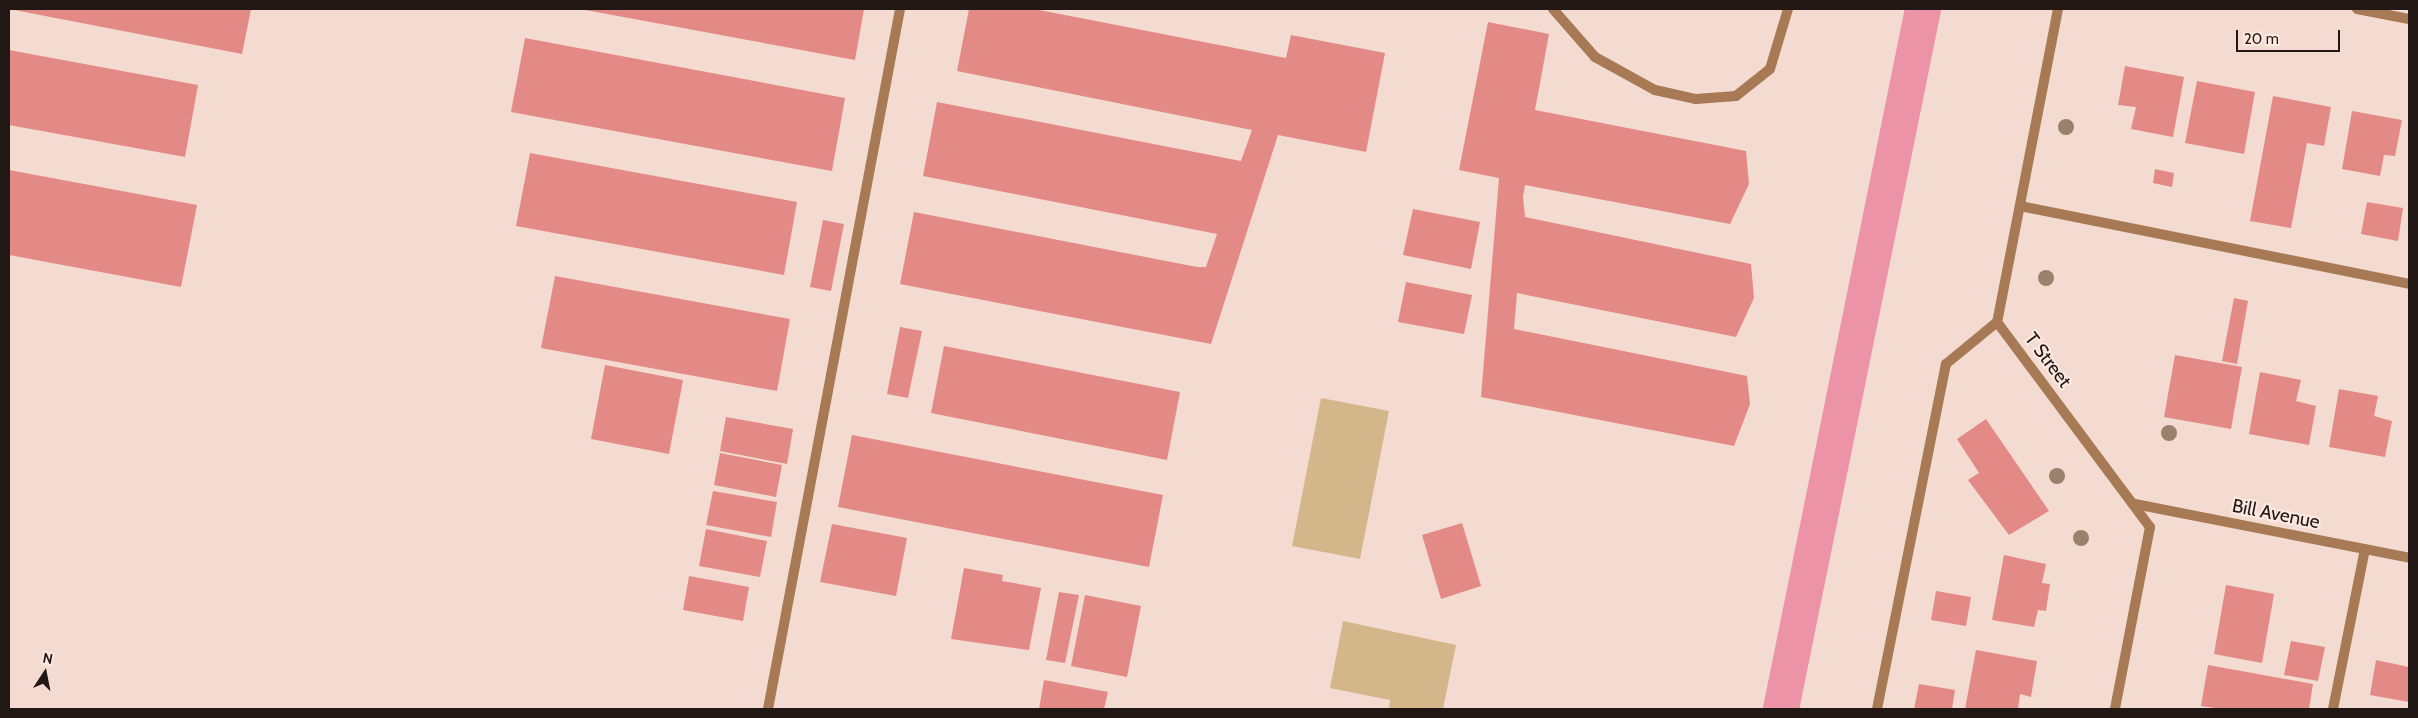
<!DOCTYPE html>
<style>
body{margin:0}
#map{position:relative;width:2418px;height:718px;overflow:hidden;background:#f3dbd1;font-family:Cabin,sans-serif}
div>[style]{position:absolute}
.green>*{inset:0;background:#d3b78b}
.canal>*{height:36px;margin:-18px;padding:0 18px;transform-origin:18px;border-radius:18px;background:#ec93a8}
.building>*{inset:0;background:#e48a86}
.service>*{height:10px;margin:-5px;padding:0 5px;transform-origin:5px;border-radius:5px;background:#a77a55}
.minor>*{height:10px;margin:-5px;padding:0 5px;transform-origin:5px;border-radius:5px;background:#a77a55}
.tertiary>*{height:10px;margin:-5px;padding:0 5px;transform-origin:5px;border-radius:5px;background:#a77a55}
.trees>*{width:16px;height:16px;margin:-8px;border-radius:50%;background:#98826b}
span{translate:-50% -50%;white-space:nowrap;text-align:center;line-height:1.15;-webkit-text-stroke:4px #fde9e1;paint-order:stroke}
.street-label{font-size:19px;color:#211815}
.frame{position:absolute;inset:0;border:10px solid #211815;pointer-events:none}
.north{position:absolute;left:20px;top:648px;width:50px;height:50px;-webkit-text-stroke:4px #fde9e1;paint-order:stroke;rotate:11deg;font-size:14px;font-weight:700;line-height:20px;text-align:center;color:#211815}
.north::after{content:'';display:block;margin:auto;width:18px;height:22px;background:#211815;clip-path:polygon(50% 0,100% 100%,50% 72%,0 100%)}
.scale{position:absolute;left:2236px;top:30px;width:104px;height:22px;box-sizing:border-box;border:2px solid #211815;border-top:0;padding-left:6px;font-size:15px;line-height:18px;white-space:nowrap;color:#211815;-webkit-text-stroke:4px #fde9e1;paint-order:stroke}
</style>
<div id="map">
<div class="green">
<i style="clip-path:polygon(1321px 398px,1389px 411px,1360px 559px,1292px 546px)"></i>
<i style="clip-path:polygon(1343px 621px,1456px 645px,1443px 709px,1389px 709px,1390px 700px,1330px 688px)"></i>
</div>
<div class="canal">
<i style="left:1781px;top:709px;width:714px;rotate:-78.53deg"></i>
</div>
<div class="building">
<i style="clip-path:polygon(9px 9px,251px 9px,242px 54px)"></i>
<i style="clip-path:polygon(580px 9px,864px 9px,855px 60px)"></i>
<i style="clip-path:polygon(969px 9px,1034px 9px,1286px 58px,1291px 35px,1385px 53px,1366px 152px,1278px 135px,1211px 344px,900px 284px,914px 212px,1197px 267px,1206px 267px,1217px 234px,923px 176px,937px 102px,1241px 161px,1252px 130px,957px 71px)"></i>
<i style="clip-path:polygon(1488px 22px,1549px 34px,1535px 110px,1746px 151px,1749px 184px,1730px 224px,1525px 185px,1523px 197px,1525px 217px,1751px 264px,1754px 298px,1736px 337px,1517px 293px,1514px 329px,1747px 376px,1750px 404px,1734px 446px,1481px 397px,1499px 178px,1459px 170px)"></i>
<i style="clip-path:polygon(525px 38px,845px 98px,832px 171px,511px 112px)"></i>
<i style="clip-path:polygon(9px 50px,198px 85px,185px 157px,9px 125px)"></i>
<i style="clip-path:polygon(2125px 66px,2184px 77px,2173px 137px,2131px 129px,2136px 107px,2118px 105px)"></i>
<i style="clip-path:polygon(2197px 81px,2255px 92px,2244px 154px,2185px 143px)"></i>
<i style="clip-path:polygon(2273px 96px,2331px 107px,2324px 146px,2307px 143px,2291px 228px,2250px 221px)"></i>
<i style="clip-path:polygon(2352px 111px,2402px 120px,2395px 156px,2384px 155px,2380px 176px,2342px 169px)"></i>
<i style="clip-path:polygon(530px 153px,797px 202px,784px 275px,516px 226px)"></i>
<i style="clip-path:polygon(2155px 169px,2174px 173px,2172px 187px,2153px 183px)"></i>
<i style="clip-path:polygon(9px 170px,197px 205px,181px 287px,9px 255px)"></i>
<i style="clip-path:polygon(2367px 202px,2403px 208px,2398px 241px,2361px 234px)"></i>
<i style="clip-path:polygon(1413px 209px,1480px 222px,1471px 269px,1403px 255px)"></i>
<i style="clip-path:polygon(823px 220px,844px 224px,831px 291px,810px 287px)"></i>
<i style="clip-path:polygon(555px 276px,790px 319px,777px 391px,541px 348px)"></i>
<i style="clip-path:polygon(1406px 282px,1472px 295px,1464px 334px,1398px 322px)"></i>
<i style="clip-path:polygon(2234px 298px,2248px 301px,2237px 364px,2222px 361px)"></i>
<i style="clip-path:polygon(900px 327px,922px 331px,908px 398px,887px 394px)"></i>
<i style="clip-path:polygon(944px 346px,1180px 392px,1167px 460px,931px 413px)"></i>
<i style="clip-path:polygon(2175px 355px,2242px 367px,2231px 429px,2164px 417px)"></i>
<i style="clip-path:polygon(605px 365px,683px 380px,669px 454px,591px 439px)"></i>
<i style="clip-path:polygon(2260px 372px,2301px 380px,2296px 401px,2316px 406px,2309px 445px,2249px 434px)"></i>
<i style="clip-path:polygon(2339px 389px,2378px 396px,2374px 416px,2392px 421px,2385px 457px,2329px 447px)"></i>
<i style="clip-path:polygon(726px 417px,793px 429px,787px 464px,720px 451px)"></i>
<i style="clip-path:polygon(1986px 419px,2049px 511px,2009px 535px,1968px 480px,1979px 473px,1957px 439px)"></i>
<i style="clip-path:polygon(852px 435px,1163px 495px,1149px 567px,838px 507px)"></i>
<i style="clip-path:polygon(720px 453px,782px 465px,776px 497px,714px 485px)"></i>
<i style="clip-path:polygon(713px 491px,777px 502px,771px 537px,706px 525px)"></i>
<i style="clip-path:polygon(1462px 523px,1481px 586px,1441px 599px,1422px 535px)"></i>
<i style="clip-path:polygon(832px 524px,907px 538px,896px 596px,820px 582px)"></i>
<i style="clip-path:polygon(706px 529px,767px 541px,760px 577px,699px 566px)"></i>
<i style="clip-path:polygon(2004px 555px,2046px 564px,2042px 583px,2050px 584px,2046px 611px,2038px 610px,2034px 627px,1992px 620px)"></i>
<i style="clip-path:polygon(964px 568px,1003px 575px,1002px 581px,1041px 588px,1029px 650px,951px 639px)"></i>
<i style="clip-path:polygon(689px 576px,749px 587px,743px 621px,683px 610px)"></i>
<i style="clip-path:polygon(2226px 585px,2274px 594px,2262px 663px,2214px 654px)"></i>
<i style="clip-path:polygon(1936px 591px,1971px 597px,1966px 626px,1931px 620px)"></i>
<i style="clip-path:polygon(1059px 592px,1079px 595px,1065px 663px,1046px 660px)"></i>
<i style="clip-path:polygon(1085px 595px,1141px 606px,1127px 677px,1071px 666px)"></i>
<i style="clip-path:polygon(2291px 641px,2325px 647px,2318px 681px,2284px 675px)"></i>
<i style="clip-path:polygon(1976px 650px,2037px 661px,2031px 697px,2020px 694px,2018px 709px,1965px 709px)"></i>
<i style="clip-path:polygon(2376px 660px,2409px 667px,2409px 702px,2370px 695px)"></i>
<i style="clip-path:polygon(2208px 665px,2313px 684px,2309px 709px,2222px 709px,2201px 706px)"></i>
<i style="clip-path:polygon(1044px 680px,1108px 692px,1104px 709px,1039px 709px)"></i>
<i style="clip-path:polygon(1919px 684px,1955px 690px,1952px 709px,1914px 709px)"></i>
</div>
<div class="service">
<i style="left:1553px;top:9px;width:64px;rotate:48.8deg"></i>
<i style="left:1595px;top:57px;width:68px;rotate:28.8deg"></i>
<i style="left:1655px;top:90px;width:42px;rotate:12.4deg"></i>
<i style="left:1696px;top:99px;width:40px;rotate:-4.3deg"></i>
<i style="left:1736px;top:96px;width:43px;rotate:-38.5deg"></i>
<i style="left:1770px;top:69px;width:63px;rotate:-73.3deg"></i>
<i style="left:2020px;top:206px;width:397px;rotate:11.3deg"></i>
<i style="left:768px;top:709px;width:712px;rotate:-79.32deg"></i>
<i style="left:1877px;top:709px;width:352px;rotate:-78.7deg"></i>
<i style="left:1946px;top:364px;width:66px;rotate:-39.5deg"></i>
<i style="left:2333px;top:709px;width:163px;rotate:-78.7deg"></i>
</div>
<div class="minor">
<i style="left:2058px;top:9px;width:319px;rotate:101deg"></i>
<i style="left:1997px;top:322px;width:256px;rotate:53.3deg"></i>
<i style="left:2150px;top:527px;width:185px;rotate:100.9deg"></i>
<i style="left:2135px;top:504px;width:279px;rotate:11.1deg"></i>
</div>
<div class="tertiary">
<i style="left:2357px;top:9px;width:53px;rotate:10.9deg"></i>
</div>
<div class="trees">
<i style="left:2066px;top:127px"></i>
<i style="left:2046px;top:278px"></i>
<i style="left:2169px;top:433px"></i>
<i style="left:2057px;top:476px"></i>
<i style="left:2081px;top:538px"></i>
</div>
<div class="street-label">
<span style="left:2048px;top:360px;rotate:53deg">T Street</span>
<span style="left:2276px;top:514px;rotate:11deg">Bill Avenue</span>
</div>
<div class="frame"></div>
<div class="north">N</div>
<div class="scale">20 m</div>
</div>
